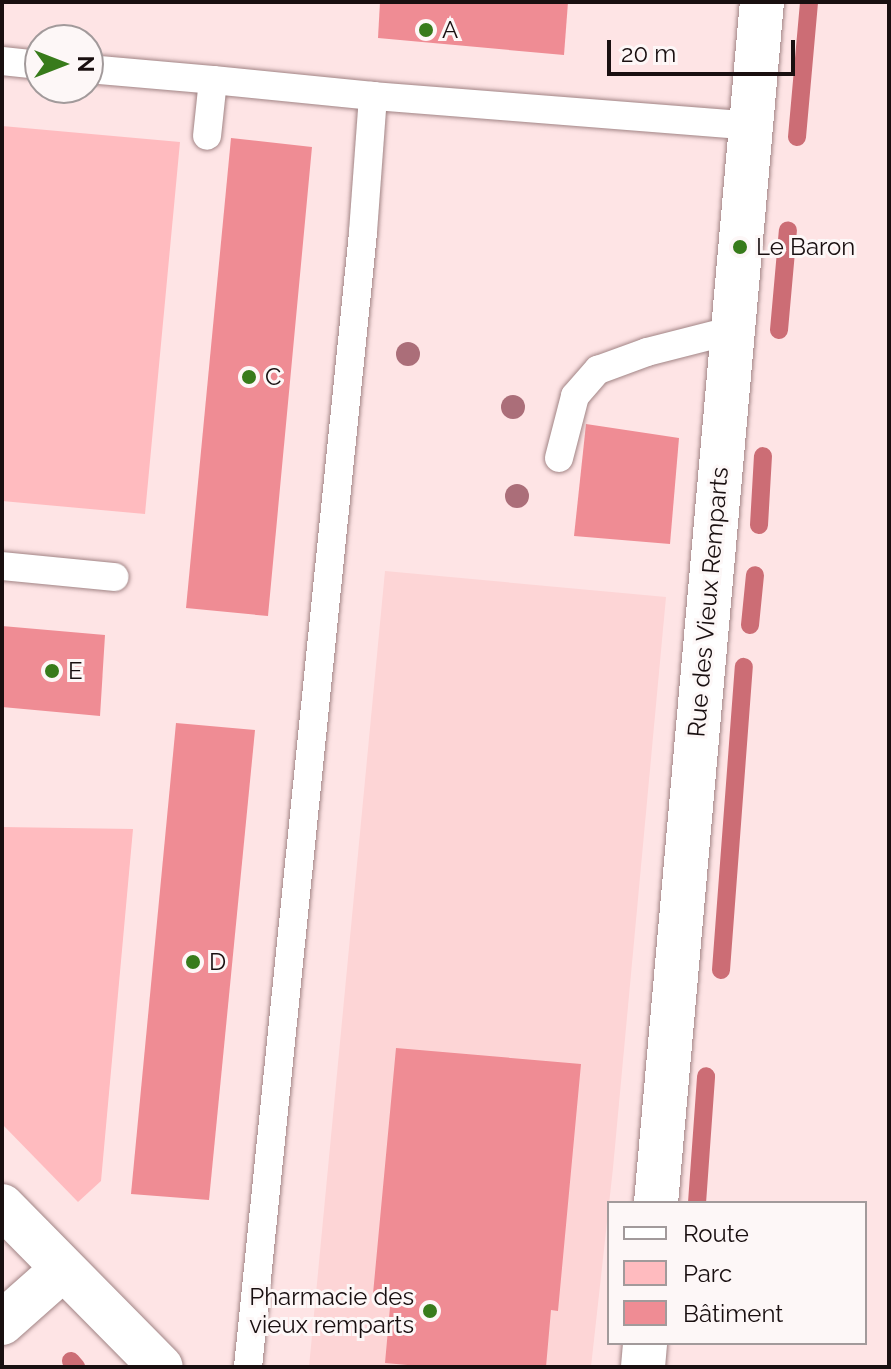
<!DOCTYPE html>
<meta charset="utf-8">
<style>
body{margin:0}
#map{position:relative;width:891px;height:1369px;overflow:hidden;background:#fee4e5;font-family:Raleway,sans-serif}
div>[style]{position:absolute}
.built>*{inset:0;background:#fdd5d6}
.green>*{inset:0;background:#ffbbbf}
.stream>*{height:18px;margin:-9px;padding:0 9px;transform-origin:9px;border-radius:9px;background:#cc6d75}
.building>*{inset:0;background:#ef8c94}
.roads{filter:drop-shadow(0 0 2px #a18485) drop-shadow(0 0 2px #a18485)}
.lane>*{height:28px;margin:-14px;padding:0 14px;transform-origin:14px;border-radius:14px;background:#fff}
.street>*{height:44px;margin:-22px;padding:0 22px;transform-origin:22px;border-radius:22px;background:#fff}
.secondary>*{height:44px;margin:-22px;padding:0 22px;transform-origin:22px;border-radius:22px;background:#fff}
.trees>*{width:24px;height:24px;margin:-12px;border-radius:50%;background:#ab6e79}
.dots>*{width:22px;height:22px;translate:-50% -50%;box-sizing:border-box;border:4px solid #fdf7f7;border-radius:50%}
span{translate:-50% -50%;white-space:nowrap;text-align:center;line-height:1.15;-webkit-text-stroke:6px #fdf7f7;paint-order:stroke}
.poi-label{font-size:24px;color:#190f10}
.left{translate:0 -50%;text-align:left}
.right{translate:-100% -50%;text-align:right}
.street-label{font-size:24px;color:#190f10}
.frame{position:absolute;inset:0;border:4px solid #190f10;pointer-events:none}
.legend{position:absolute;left:607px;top:1201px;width:260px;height:144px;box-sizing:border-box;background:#fdf7f7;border:2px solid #a29a9b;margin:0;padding:10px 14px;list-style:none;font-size:24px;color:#190f10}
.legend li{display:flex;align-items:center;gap:16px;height:40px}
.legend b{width:40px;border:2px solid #a29a9b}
.north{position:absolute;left:24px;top:24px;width:80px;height:80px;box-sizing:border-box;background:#fdf7f7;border:2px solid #a29a9b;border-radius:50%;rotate:90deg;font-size:22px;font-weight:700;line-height:32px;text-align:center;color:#190f10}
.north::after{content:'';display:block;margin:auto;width:28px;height:36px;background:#387b1b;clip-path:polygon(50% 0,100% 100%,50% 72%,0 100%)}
.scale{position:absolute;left:607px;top:40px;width:188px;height:36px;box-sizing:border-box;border:4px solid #190f10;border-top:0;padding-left:10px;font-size:24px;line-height:28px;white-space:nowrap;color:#190f10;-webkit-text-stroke:6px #fdf7f7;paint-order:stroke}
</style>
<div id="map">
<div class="built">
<i style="clip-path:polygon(385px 571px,666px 597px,613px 1168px,591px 1367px,309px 1367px)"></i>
</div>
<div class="green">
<i style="clip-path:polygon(2px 126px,180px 142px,145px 514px,2px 501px)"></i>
<i style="clip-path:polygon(2px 827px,133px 829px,101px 1181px,78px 1202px,2px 1124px)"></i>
</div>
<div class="stream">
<i style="left:797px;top:137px;width:136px;rotate:-84.9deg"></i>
<i style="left:779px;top:330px;width:100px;rotate:-84.9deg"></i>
<i style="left:759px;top:525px;width:69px;rotate:-86.7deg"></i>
<i style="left:750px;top:625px;width:50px;rotate:-84.3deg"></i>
<i style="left:721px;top:970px;width:304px;rotate:-85.7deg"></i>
<i style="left:697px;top:1203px;width:127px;rotate:-85.9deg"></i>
<i style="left:71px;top:1361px;width:8px;rotate:50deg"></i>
</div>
<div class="building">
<i style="clip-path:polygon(380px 2px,568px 2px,564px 55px,378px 38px)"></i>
<i style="clip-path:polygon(231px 138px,312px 147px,268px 616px,186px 608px)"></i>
<i style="clip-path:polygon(586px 424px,679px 438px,670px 544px,574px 536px)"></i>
<i style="clip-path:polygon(2px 626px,105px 635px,100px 716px,2px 707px)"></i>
<i style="clip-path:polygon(176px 723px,255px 730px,209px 1200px,131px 1194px)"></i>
<i style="clip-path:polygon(396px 1048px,581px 1064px,558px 1311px,551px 1310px,546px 1367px,430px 1367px,385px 1363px,391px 1296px,373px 1294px)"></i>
</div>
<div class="roads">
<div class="lane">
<i style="left:2px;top:61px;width:38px;rotate:6deg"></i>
<i style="left:88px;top:69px;width:125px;rotate:5deg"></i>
<i style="left:213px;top:80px;width:56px;rotate:96.1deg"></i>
<i style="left:213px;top:80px;width:161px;rotate:5.7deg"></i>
<i style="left:373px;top:96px;width:137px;rotate:94.2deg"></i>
<i style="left:363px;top:233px;width:1140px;rotate:95.79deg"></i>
<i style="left:373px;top:96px;width:378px;rotate:4.5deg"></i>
<i style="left:559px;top:458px;width:64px;rotate:-75.5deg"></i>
<i style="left:575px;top:396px;width:35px;rotate:-49deg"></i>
<i style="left:598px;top:370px;width:52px;rotate:-20.2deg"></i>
<i style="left:647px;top:352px;width:89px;rotate:-14.3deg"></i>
<i style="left:2px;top:566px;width:113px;rotate:5.6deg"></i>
</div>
<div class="street">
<i style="left:2px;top:1323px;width:81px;rotate:-41.5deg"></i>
</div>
<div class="secondary">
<i style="left:656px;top:1203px;width:1206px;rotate:-84.96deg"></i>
<i style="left:2px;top:1206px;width:226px;rotate:45.4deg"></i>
<i style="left:643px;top:1367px;width:24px;rotate:-85deg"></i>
</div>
</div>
<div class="trees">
<i style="left:408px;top:354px"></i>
<i style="left:513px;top:407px"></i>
<i style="left:517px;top:496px"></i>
</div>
<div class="dots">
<i style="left:426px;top:30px;background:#387b1b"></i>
<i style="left:740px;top:247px;background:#387b1b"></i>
<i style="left:249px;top:377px;background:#387b1b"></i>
<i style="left:52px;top:671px;background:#387b1b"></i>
<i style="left:193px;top:962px;background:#387b1b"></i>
<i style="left:430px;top:1311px;background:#387b1b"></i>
</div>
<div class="poi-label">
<span class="left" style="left:442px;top:30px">A</span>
<span class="left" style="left:756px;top:247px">Le Baron</span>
<span class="left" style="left:265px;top:377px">C</span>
<span class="left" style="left:68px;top:671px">E</span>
<span class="left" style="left:209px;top:962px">D</span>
<span class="right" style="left:414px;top:1311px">Pharmacie des<br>vieux remparts</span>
</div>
<div class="street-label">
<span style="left:708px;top:602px;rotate:-85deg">Rue des Vieux Remparts</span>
</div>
<div class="frame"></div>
<ul class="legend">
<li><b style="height:10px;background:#fff"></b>Route</li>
<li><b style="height:22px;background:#ffbbbf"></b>Parc</li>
<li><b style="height:22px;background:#ef8c94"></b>Bâtiment</li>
</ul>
<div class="north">N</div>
<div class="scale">20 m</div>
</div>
